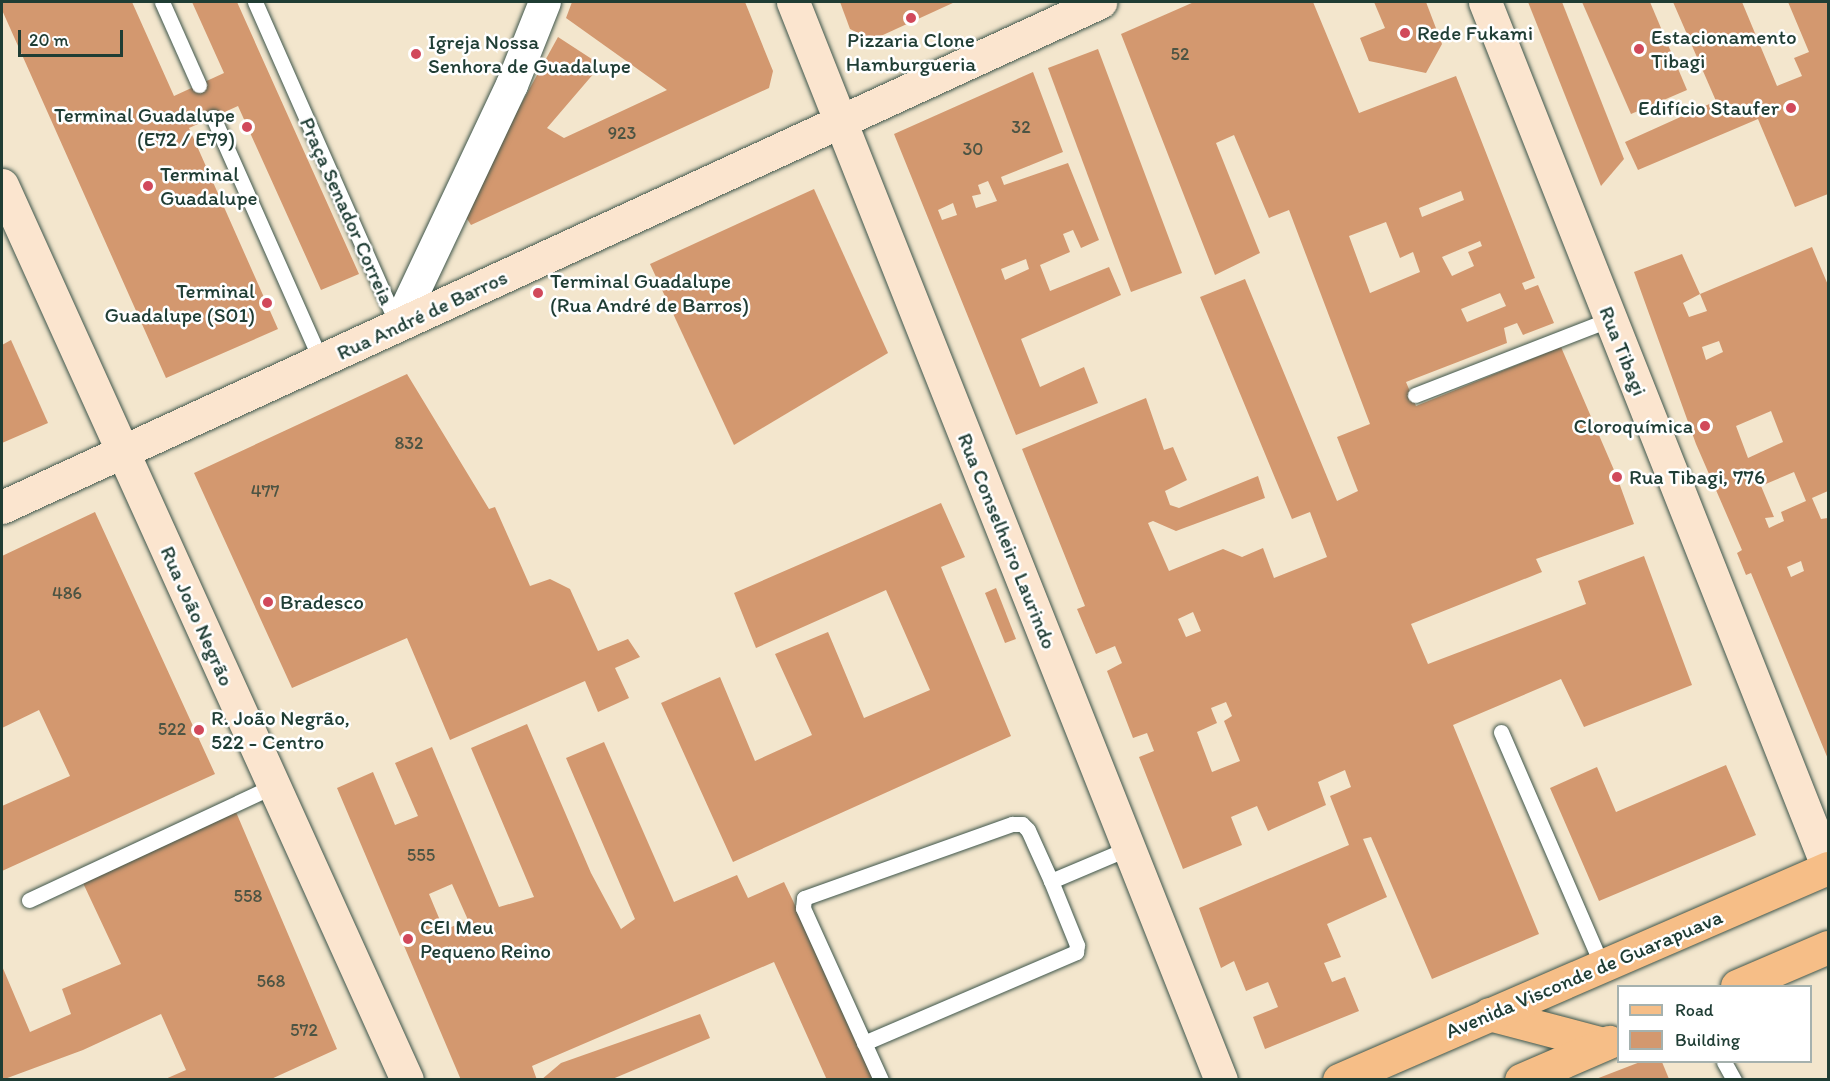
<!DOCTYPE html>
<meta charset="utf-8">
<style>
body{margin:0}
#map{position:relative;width:1830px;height:1081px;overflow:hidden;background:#f3e6cd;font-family:Itim,sans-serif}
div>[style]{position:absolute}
.building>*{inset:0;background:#d3986f}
.roads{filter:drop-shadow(0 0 2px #3f564b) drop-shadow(0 0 2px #3f564b)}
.service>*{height:15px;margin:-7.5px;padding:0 7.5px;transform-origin:7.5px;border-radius:7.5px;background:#fff}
.minor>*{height:32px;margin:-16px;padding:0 16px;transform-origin:16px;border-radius:16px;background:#fff}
.secondary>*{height:33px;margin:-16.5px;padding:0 16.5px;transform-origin:16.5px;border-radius:16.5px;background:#fbe5cf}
.primary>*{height:33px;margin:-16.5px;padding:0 16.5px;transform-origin:16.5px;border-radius:16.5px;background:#f6be87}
.dots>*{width:16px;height:16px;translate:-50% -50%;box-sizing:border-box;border:3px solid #fff;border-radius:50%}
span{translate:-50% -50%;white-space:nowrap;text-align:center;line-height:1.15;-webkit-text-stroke:5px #fff;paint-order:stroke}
.number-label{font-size:18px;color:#4c5443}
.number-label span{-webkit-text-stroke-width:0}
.poi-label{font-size:21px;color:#1f3d34}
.left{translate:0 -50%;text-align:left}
.right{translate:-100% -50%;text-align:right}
.street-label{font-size:21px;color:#1f3d34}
.frame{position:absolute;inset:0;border:3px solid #1f3d34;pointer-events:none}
.legend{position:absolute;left:1617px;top:985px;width:195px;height:78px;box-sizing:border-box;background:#fff;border:2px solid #a5b1ae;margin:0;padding:8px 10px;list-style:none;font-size:18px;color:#1f3d34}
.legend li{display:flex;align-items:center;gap:12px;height:30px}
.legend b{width:30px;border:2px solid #a5b1ae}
.scale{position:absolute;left:18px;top:30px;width:105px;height:27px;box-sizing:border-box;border:3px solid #1f3d34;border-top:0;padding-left:8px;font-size:18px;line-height:21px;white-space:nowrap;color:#1f3d34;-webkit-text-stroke:4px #fff;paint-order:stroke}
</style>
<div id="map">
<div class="building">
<i style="clip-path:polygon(2px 2px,132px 2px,174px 96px,224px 73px,192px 2px,237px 2px,359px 274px,321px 290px,238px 106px,189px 128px,278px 329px,166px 378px,2px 10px)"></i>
<i style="clip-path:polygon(572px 2px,745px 2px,773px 71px,769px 88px,471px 225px,462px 211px,558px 37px,601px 65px,547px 128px,564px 138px,667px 90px,566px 18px)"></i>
<i style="clip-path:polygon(840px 2px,955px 2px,872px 40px,850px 29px)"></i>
<i style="clip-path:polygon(evenodd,1194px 2px,1313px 2px,1359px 113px,1456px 76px,1535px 278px,1522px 283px,1525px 290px,1538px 285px,1554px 323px,1523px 335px,1517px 323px,1504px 328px,1507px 343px,1406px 382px,1416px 406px,1561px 347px,1617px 477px,1634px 524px,1536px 559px,1542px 572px,1411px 624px,1428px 664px,1586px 604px,1578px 581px,1644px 556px,1692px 685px,1584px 727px,1561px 679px,1453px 725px,1539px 934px,1432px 979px,1371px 837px,1363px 839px,1387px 897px,1327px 924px,1341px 957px,1324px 963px,1332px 982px,1345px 977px,1359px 1011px,1265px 1049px,1253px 1017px,1278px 1007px,1268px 982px,1246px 991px,1234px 961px,1221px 968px,1199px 908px,1349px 845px,1330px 796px,1351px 787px,1345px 770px,1318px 782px,1326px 805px,1268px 831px,1257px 806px,1231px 817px,1242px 845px,1183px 869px,1139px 757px,1154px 751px,1147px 733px,1133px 738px,1107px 671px,1122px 663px,1115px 646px,1096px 654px,1077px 609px,1085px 606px,1022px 449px,1146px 398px,1164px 450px,1173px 447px,1187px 480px,1165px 491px,1170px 505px,1179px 508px,1258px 476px,1265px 498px,1176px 531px,1153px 521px,1148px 523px,1169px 571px,1223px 549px,1242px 557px,1263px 548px,1274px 578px,1327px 557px,1310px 512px,1292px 519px,1200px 297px,1245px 279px,1337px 501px,1358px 491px,1337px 437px,1370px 424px,1289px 210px,1269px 218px,1234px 135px,1216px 143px,1260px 253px,1215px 275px,1121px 34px,1194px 2px,1461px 191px,1464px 200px,1422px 217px,1419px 208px,1461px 191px,1194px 2px,1386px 222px,1400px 258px,1413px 252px,1420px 272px,1370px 293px,1349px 236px,1386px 222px,1194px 2px,1480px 241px,1482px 246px,1468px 252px,1474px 266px,1452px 276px,1442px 257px,1480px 241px,1194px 2px,1500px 293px,1506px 306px,1467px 322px,1461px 309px,1500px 293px,1194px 2px,1193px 612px,1201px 631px,1186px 637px,1178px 619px,1193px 612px,1194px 2px,1226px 702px,1232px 716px,1224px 721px,1240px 761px,1212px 772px,1197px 732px,1217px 723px,1211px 708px,1226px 702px)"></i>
<i style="clip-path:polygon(1374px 2px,1426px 2px,1442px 44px,1426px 73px,1369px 61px,1360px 38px,1385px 28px)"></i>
<i style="clip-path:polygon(1528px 2px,1562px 2px,1624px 159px,1601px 186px)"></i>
<i style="clip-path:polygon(1582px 2px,1650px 2px,1687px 90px,1631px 114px)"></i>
<i style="clip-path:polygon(1673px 2px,1742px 2px,1777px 86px,1802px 76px,1794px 58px,1809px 52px,1788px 2px,1828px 2px,1828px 194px,1795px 207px,1758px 119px,1638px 170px,1625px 142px,1716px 101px)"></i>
<i style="clip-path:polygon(1098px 49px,1182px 273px,1131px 292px,1048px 68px)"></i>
<i style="clip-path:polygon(evenodd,1033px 72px,1063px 152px,1001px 177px,1004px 185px,1068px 163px,1099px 240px,1081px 248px,1073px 230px,1063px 234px,1070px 252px,1040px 265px,1050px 291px,1109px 267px,1121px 295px,1021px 339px,1040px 387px,1084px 367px,1098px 403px,1016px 435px,894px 134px,1033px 72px,988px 181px,997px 201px,976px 208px,972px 196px,981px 194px,978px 185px,988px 181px,1033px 72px,953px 203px,957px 215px,942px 220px,938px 210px,953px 203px,1033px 72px,1026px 259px,1029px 269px,1005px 280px,1001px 269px,1026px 259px)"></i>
<i style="clip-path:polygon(814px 189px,888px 353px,734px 445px,650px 264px)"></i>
<i style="clip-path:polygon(evenodd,1812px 247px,1828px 285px,1828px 491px,1812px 498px,1821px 519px,1828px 518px,1828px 759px,1751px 573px,1746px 575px,1737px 553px,1742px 550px,1696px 444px,1634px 272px,1682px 254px,1700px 294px,1683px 303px,1689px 317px,1707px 311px,1700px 294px,1812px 247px,1719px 341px,1723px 352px,1706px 360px,1702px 347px,1719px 341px,1812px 247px,1771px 411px,1783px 442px,1748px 458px,1736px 426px,1771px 411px,1812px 247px,1794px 472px,1806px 501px,1781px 512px,1784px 521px,1769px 528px,1765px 518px,1774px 517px,1761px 486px,1794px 472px,1812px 247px,1801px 561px,1804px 571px,1791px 577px,1787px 567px,1801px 561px)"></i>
<i style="clip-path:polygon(11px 340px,48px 423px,2px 443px,2px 345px)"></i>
<i style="clip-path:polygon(407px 374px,489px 509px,495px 507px,530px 586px,550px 579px,570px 589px,598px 651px,628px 639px,640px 657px,615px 668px,629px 698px,598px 712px,585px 681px,450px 740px,407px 638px,292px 688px,194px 473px)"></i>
<i style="clip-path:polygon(941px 503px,965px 557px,941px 567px,1011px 736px,733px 862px,661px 703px,720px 677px,755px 761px,812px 735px,775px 654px,828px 632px,864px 718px,930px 690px,886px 590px,756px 648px,734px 593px)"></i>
<i style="clip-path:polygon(95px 512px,215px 774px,2px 871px,2px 806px,70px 776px,39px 710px,2px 728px,2px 556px)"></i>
<i style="clip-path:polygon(996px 588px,1016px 639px,1005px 643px,985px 593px)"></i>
<i style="clip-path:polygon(evenodd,527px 724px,591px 873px,621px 929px,635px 919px,566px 758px,604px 742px,674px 902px,737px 875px,748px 898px,784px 882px,878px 1080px,827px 1080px,774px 962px,532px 1066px,537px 1080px,461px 1080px,337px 788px,373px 772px,395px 825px,418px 816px,395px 763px,432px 747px,499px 907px,534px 897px,471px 748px,527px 724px,452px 884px,468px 920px,444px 930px,429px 894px,452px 884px)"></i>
<i style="clip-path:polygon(1726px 765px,1756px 835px,1599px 901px,1550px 788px,1597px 767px,1616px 812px)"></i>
<i style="clip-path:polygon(236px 812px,337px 1049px,269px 1080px,163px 1080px,186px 1070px,161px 1014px,83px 1050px,2px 1080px,2px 966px,30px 1032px,71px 1014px,62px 989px,121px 964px,83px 883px)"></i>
<i style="clip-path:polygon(700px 1014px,710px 1038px,610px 1080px,541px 1080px,561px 1063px)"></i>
<i style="clip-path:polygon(1640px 1062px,1662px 1062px,1669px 1079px,1596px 1079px)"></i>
</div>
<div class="roads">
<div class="service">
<i style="left:162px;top:2px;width:91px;rotate:66deg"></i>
<i style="left:255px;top:2px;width:354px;rotate:66.2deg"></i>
<i style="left:213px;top:117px;width:267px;rotate:66.1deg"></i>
<i style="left:1415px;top:395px;width:210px;rotate:-21.2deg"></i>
<i style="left:1501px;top:732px;width:254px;rotate:66.6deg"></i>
<i style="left:29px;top:900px;width:270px;rotate:-25deg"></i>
<i style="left:864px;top:1043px;width:231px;rotate:-23.2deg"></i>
<i style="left:1076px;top:952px;width:7px;rotate:-82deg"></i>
<i style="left:1077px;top:945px;width:69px;rotate:-112.1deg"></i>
<i style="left:1724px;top:1062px;width:21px;rotate:61deg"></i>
<i style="left:881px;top:1080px;width:189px;rotate:-114.4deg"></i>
<i style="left:803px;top:908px;width:10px;rotate:-84deg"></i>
<i style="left:804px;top:898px;width:221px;rotate:-19.6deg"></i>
<i style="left:1012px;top:824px;width:10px"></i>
<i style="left:1022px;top:824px;width:8px;rotate:45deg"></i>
<i style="left:1028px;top:830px;width:56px;rotate:65.7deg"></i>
<i style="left:1051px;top:881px;width:85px;rotate:-22.9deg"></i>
</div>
<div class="minor">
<i style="left:398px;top:326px;width:267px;rotate:-64.7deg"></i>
<i style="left:512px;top:85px;width:89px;rotate:-68.3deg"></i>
</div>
<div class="secondary">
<i style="left:793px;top:2px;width:1160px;rotate:68.35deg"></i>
<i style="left:1485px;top:2px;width:931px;rotate:68.39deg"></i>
<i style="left:2px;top:185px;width:982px;rotate:65.65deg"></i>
<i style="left:2px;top:507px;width:1209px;rotate:-24.7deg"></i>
</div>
<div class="primary">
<i style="left:1737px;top:986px;width:99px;rotate:-23.2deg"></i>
<i style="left:1489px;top:1014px;width:118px;rotate:14.7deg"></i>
<i style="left:1339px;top:1080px;width:533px;rotate:-23.44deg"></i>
<i style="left:1521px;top:1080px;width:96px;rotate:-23.4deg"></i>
</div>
</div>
<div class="dots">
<i style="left:911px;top:18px;background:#d1495b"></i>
<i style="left:1405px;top:33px;background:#d1495b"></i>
<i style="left:1639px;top:49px;background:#d1495b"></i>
<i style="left:416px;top:54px;background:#d1495b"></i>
<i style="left:1791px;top:108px;background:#d1495b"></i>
<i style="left:247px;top:127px;background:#d1495b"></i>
<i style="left:148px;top:186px;background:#d1495b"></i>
<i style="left:538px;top:293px;background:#d1495b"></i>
<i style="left:267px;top:303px;background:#d1495b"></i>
<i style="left:1705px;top:426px;background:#d1495b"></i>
<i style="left:1617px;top:477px;background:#d1495b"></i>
<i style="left:268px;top:602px;background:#d1495b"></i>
<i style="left:199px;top:730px;background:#d1495b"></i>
<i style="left:408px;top:939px;background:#d1495b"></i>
</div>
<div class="number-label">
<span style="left:1180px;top:54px">52</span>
<span style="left:1021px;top:127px">32</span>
<span style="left:622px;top:133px">923</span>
<span style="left:973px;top:149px">30</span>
<span style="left:409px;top:443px">832</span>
<span style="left:265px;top:491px">477</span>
<span style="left:67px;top:593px">486</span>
<span style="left:172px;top:729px">522</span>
<span style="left:421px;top:855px">555</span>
<span style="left:248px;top:896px">558</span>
<span style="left:271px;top:981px">568</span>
<span style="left:304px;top:1030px">572</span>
</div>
<div class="poi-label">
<span class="left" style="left:1417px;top:33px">Rede Fukami</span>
<span class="left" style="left:1651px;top:49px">Estacionamento<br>Tibagi</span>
<span style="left:911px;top:52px">Pizzaria Clone<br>Hamburgueria</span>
<span class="left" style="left:428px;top:54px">Igreja Nossa<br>Senhora de Guadalupe</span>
<span class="right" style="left:1779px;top:108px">Edifício Staufer</span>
<span class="right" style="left:235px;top:127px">Terminal Guadalupe<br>(E72 / E79)</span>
<span class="left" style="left:160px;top:186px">Terminal<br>Guadalupe</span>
<span class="left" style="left:550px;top:293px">Terminal Guadalupe<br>(Rua André de Barros)</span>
<span class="right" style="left:255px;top:303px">Terminal<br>Guadalupe (S01)</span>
<span class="right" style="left:1693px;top:426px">Cloroquímica</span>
<span class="left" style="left:1629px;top:477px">Rua Tibagi, 776</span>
<span class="left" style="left:280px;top:602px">Bradesco</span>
<span class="left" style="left:211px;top:730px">R. João Negrão,<br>522 - Centro</span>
<span class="left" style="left:420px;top:939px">CEI Meu<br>Pequeno Reino</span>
</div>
<div class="street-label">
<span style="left:347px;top:211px;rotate:66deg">Praça Senador Correia</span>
<span style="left:422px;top:315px;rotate:-25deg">Rua André de Barros</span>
<span style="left:1623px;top:351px;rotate:68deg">Rua Tibagi</span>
<span style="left:1007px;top:541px;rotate:68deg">Rua Conselheiro Laurindo</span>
<span style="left:197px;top:616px;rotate:66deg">Rua João Negrão</span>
<span style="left:1584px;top:974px;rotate:-23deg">Avenida Visconde de Guarapuava</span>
</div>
<div class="frame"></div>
<ul class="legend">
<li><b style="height:8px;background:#f6be87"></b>Road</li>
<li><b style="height:16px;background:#d3986f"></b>Building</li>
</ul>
<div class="scale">20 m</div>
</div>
